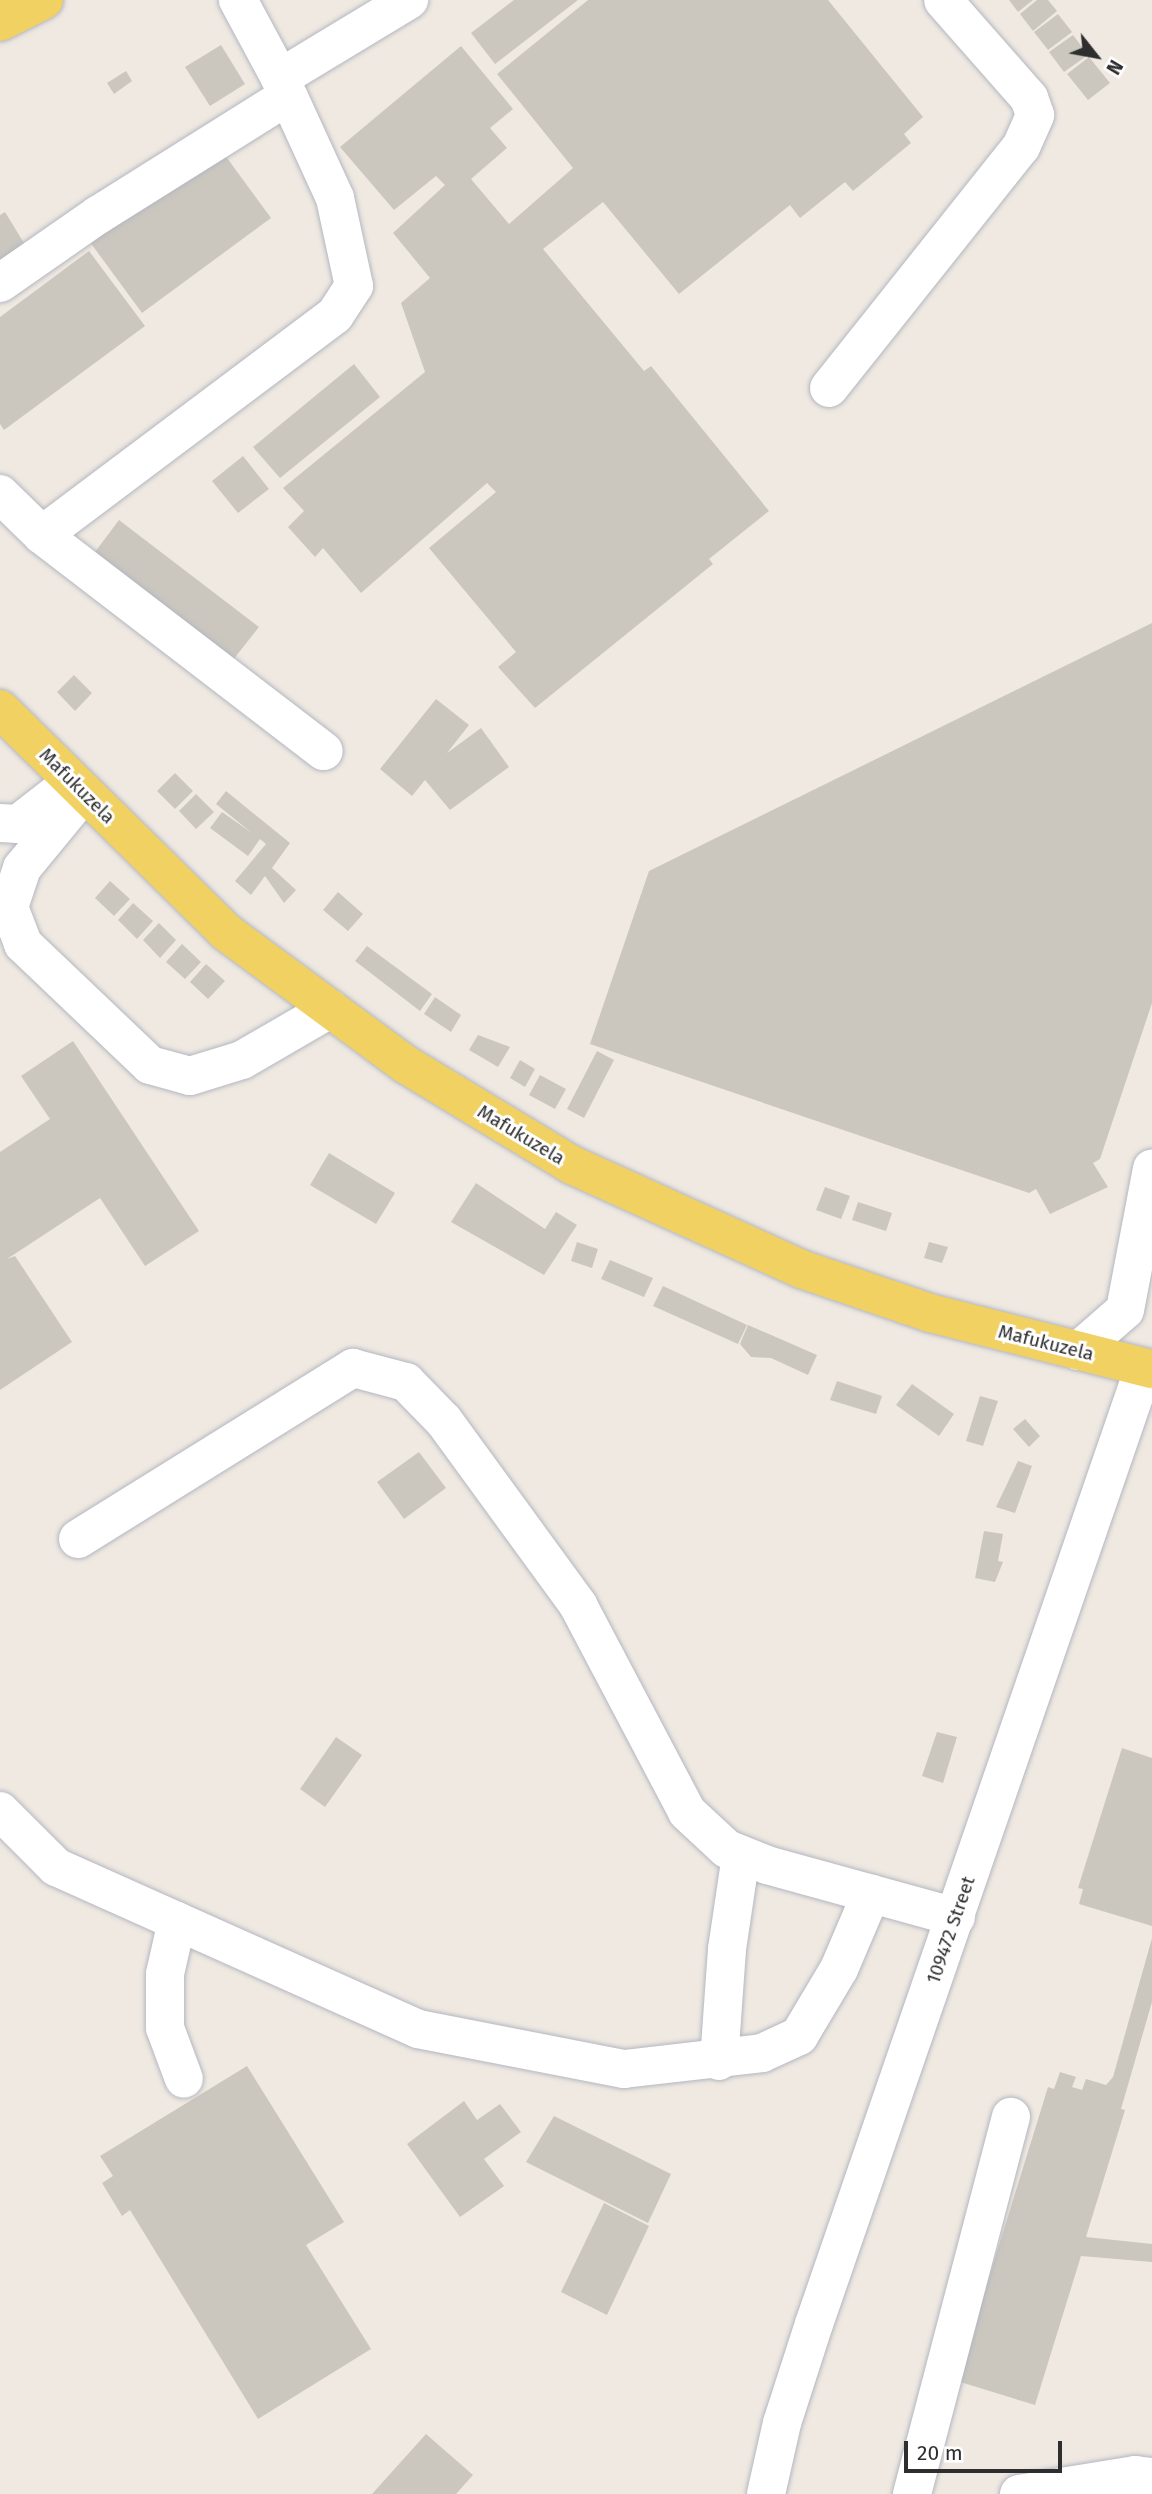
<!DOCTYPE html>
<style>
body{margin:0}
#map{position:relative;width:1152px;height:2494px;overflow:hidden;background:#efe9e1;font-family:"Fira Sans",sans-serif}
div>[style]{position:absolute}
.building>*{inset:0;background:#cbc7bf}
.roads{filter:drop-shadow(0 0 2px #b4b7c1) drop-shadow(0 0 2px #b4b7c1)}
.minor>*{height:38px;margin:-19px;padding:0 19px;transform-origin:19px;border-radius:19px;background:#fff}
.major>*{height:38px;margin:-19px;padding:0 19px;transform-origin:19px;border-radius:19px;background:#f2d163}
span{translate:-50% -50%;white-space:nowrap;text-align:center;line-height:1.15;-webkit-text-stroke:6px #fff;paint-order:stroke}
.street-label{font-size:19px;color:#2e2e2e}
.north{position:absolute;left:1061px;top:21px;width:70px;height:70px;-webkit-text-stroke:5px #fff;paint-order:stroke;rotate:121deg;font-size:19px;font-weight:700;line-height:28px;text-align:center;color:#2e2e2e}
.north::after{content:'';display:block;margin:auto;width:24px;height:32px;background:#2e2e2e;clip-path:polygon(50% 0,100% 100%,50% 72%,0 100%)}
.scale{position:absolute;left:904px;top:2441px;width:158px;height:32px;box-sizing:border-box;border:4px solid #2e2e2e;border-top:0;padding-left:9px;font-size:21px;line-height:24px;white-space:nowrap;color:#2e2e2e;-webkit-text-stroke:5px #fff;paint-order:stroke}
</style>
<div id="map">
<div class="building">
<i style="clip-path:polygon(514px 0,578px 0,495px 64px,471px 33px)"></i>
<i style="clip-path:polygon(588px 0,828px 0,923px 117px,904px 134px,911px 143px,853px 191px,845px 182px,800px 218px,790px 205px,679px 294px,603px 202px,543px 249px,644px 371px,651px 366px,769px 511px,709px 559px,713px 564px,535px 708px,498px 667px,516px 652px,429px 548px,496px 492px,487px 483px,361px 593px,323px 548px,315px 557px,288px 527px,304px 511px,283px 488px,425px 372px,401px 303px,430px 278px,393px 233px,445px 185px,436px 176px,394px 210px,340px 147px,461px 46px,513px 109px,490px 128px,507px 148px,471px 179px,509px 224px,573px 168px,497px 74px)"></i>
<i style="clip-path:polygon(1009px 0,1033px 0,1018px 12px)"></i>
<i style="clip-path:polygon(1037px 0,1048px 0,1057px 11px,1033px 31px,1020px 14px)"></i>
<i style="clip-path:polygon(1058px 14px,1072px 32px,1048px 50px,1034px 32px)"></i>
<i style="clip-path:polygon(1073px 35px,1088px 55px,1064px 72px,1049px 52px)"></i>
<i style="clip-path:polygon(221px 45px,245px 84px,210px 106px,185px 67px)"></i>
<i style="clip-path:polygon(1089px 57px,1110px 83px,1088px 100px,1067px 74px)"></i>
<i style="clip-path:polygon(126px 71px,132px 81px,114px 94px,107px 83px)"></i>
<i style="clip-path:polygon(216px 143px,271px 218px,142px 313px,87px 238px)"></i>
<i style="clip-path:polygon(5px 212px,27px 248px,0 264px,0 215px)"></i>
<i style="clip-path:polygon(89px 251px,145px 326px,4px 430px,0 424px,0 317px)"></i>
<i style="clip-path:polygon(354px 364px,380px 397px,280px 478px,253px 447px)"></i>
<i style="clip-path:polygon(243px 456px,269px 489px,238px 513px,212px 481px)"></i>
<i style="clip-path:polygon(119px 520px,259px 627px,233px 660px,95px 552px)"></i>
<i style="clip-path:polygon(1152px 623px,1152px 1003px,1100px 1159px,1093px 1163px,1108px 1187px,1050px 1214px,1036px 1189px,1029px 1193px,590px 1044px,649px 871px)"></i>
<i style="clip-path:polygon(74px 675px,92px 693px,75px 711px,57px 692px)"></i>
<i style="clip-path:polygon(436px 699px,469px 725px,447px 753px,481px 728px,509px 767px,450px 810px,425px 780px,412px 796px,380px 769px)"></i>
<i style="clip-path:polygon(175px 773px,193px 791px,175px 809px,157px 791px)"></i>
<i style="clip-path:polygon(226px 791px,290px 843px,272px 868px,296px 890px,284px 903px,265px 876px,251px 895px,235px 881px,266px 844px,260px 839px,248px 856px,210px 828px,222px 812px,252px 833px,216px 804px)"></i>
<i style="clip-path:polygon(196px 794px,214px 812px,196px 829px,179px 811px)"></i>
<i style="clip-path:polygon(110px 881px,130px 899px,114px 916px,95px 898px)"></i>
<i style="clip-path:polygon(338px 892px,363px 914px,348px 931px,323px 910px)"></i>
<i style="clip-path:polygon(133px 903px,153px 921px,137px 939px,118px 920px)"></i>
<i style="clip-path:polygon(159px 923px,176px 940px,160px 958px,143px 940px)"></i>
<i style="clip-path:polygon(182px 944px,201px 962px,185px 979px,166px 962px)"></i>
<i style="clip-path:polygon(367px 946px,432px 994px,420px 1011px,355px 961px)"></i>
<i style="clip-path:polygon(206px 964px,225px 981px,208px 999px,190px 982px)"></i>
<i style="clip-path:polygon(435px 997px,461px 1015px,451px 1032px,424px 1014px)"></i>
<i style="clip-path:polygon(478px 1035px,510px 1047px,498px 1067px,469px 1050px)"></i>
<i style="clip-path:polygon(73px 1041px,199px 1231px,145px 1266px,100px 1198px,7px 1259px,15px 1256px,72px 1342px,0 1390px,0 1152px,50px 1119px,21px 1076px)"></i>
<i style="clip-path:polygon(597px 1051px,614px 1060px,584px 1118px,567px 1109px)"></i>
<i style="clip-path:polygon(520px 1060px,535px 1069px,525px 1087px,510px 1078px)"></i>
<i style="clip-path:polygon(540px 1075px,566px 1089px,555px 1109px,529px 1095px)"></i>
<i style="clip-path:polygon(329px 1153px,395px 1193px,376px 1224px,310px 1185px)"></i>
<i style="clip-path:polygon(476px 1183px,545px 1229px,556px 1212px,577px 1225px,544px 1275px,451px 1222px)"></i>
<i style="clip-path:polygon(825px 1187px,850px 1196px,841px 1219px,816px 1210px)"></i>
<i style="clip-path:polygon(858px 1202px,892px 1213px,886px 1231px,852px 1220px)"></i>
<i style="clip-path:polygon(577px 1242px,598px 1249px,592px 1268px,571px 1261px)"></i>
<i style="clip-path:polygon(929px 1242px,948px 1247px,942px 1263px,924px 1258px)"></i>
<i style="clip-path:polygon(610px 1260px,653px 1278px,644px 1297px,601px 1279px)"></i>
<i style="clip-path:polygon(663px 1286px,747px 1325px,738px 1344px,653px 1306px)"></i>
<i style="clip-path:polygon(748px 1325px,817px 1355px,808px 1375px,771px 1358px,751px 1357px,740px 1344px)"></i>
<i style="clip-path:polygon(837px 1381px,882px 1396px,876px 1414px,830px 1400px)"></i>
<i style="clip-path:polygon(912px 1384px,954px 1414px,939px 1436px,896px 1405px)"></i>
<i style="clip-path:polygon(980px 1396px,998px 1401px,983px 1446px,966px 1441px)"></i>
<i style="clip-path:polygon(1025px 1419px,1040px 1436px,1029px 1447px,1013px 1429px)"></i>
<i style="clip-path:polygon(419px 1452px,446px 1488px,404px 1519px,377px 1482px)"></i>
<i style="clip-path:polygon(1018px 1461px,1032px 1466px,1015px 1513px,996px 1507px)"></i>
<i style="clip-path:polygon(984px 1531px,1003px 1534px,998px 1561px,1003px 1562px,995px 1582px,975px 1578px)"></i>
<i style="clip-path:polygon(937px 1732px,957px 1737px,943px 1783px,922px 1776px)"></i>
<i style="clip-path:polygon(336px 1737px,362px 1755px,325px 1807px,300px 1789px)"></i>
<i style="clip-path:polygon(1122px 1748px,1152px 1758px,1152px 1926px,1079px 1904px,1083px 1889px,1078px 1888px)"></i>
<i style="clip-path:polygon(1152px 1938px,1152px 2002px,1121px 2109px,1125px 2110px,1086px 2237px,1152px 2244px,1152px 2262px,1081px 2256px,1035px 2405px,957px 2381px,1048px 2087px,1054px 2089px,1060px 2072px,1076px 2077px,1072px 2087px,1082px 2090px,1086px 2079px,1106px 2085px,1113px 2077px)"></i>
<i style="clip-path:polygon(247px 2066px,344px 2222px,306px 2245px,371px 2349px,258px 2419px,130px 2210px,122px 2216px,102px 2183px,113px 2176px,100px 2156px)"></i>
<i style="clip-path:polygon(464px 2101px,477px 2120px,500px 2104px,521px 2132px,484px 2159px,504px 2186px,460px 2217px,407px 2144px)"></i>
<i style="clip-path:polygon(554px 2116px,671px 2174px,648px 2223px,526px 2162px)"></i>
<i style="clip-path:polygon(604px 2203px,649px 2226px,607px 2315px,561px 2292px)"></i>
<i style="clip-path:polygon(426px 2434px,473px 2475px,456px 2494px,372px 2494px)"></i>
</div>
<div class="roads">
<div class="minor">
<i style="left:280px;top:78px;width:151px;rotate:-31.2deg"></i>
<i style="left:0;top:283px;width:119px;rotate:-34.8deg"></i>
<i style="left:98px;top:215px;width:224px;rotate:-32.1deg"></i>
<i style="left:829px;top:388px;width:308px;rotate:-51.5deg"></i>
<i style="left:1021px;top:147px;width:35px;rotate:-66deg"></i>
<i style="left:1035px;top:115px;width:18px;rotate:-109deg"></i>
<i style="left:1029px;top:98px;width:130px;rotate:-131.3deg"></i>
<i style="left:0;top:494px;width:59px;rotate:44.3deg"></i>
<i style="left:42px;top:535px;width:355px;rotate:37.5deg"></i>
<i style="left:42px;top:535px;width:366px;rotate:-36.9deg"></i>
<i style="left:335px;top:315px;width:35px;rotate:-57deg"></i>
<i style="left:354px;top:286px;width:90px;rotate:-102.2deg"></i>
<i style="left:335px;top:198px;width:132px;rotate:-114.6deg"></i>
<i style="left:280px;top:78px;width:89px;rotate:-118.3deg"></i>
<i style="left:83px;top:794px;width:96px;rotate:129.5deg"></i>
<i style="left:22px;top:868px;width:41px;rotate:108.4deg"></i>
<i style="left:9px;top:907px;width:40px;rotate:69deg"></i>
<i style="left:23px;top:944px;width:175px;rotate:43.6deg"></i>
<i style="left:150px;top:1065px;width:41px;rotate:15.4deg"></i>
<i style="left:190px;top:1076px;width:54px;rotate:-17.1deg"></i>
<i style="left:242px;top:1060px;width:102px;rotate:-30.1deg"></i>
<i style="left:0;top:823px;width:18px;rotate:3deg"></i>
<i style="left:18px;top:824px;width:68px;rotate:-37.9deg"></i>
<i style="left:1078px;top:1351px;width:62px;rotate:-41.1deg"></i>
<i style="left:1125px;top:1310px;width:144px;rotate:-79.2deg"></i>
<i style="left:78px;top:1539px;width:324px;rotate:-31.9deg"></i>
<i style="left:353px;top:1368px;width:55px;rotate:14.8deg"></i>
<i style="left:406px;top:1382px;width:54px;rotate:45.7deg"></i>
<i style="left:444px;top:1421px;width:228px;rotate:53.9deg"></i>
<i style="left:578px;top:1605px;width:234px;rotate:62.2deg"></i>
<i style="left:687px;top:1812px;width:54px;rotate:42.8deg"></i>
<i style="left:727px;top:1849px;width:43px;rotate:21.8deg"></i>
<i style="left:767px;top:1865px;width:196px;rotate:15.4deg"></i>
<i style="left:0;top:1811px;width:79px;rotate:45deg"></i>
<i style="left:56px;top:1867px;width:397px;rotate:24.1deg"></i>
<i style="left:418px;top:2029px;width:210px;rotate:11deg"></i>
<i style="left:624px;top:2069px;width:139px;rotate:-6.6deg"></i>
<i style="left:762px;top:2053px;width:41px;rotate:-24.7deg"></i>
<i style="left:799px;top:2036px;width:78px;rotate:-59.2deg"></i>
<i style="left:839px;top:1969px;width:82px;rotate:-66.9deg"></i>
<i style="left:177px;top:1921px;width:54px;rotate:102.8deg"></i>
<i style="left:165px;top:1974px;width:54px;rotate:90deg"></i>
<i style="left:165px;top:2028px;width:54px;rotate:69.6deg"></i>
<i style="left:719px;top:2061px;width:112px;rotate:-85.9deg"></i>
<i style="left:727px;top:1949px;width:95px;rotate:-81.5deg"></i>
<i style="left:766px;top:2494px;width:73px;rotate:-77.3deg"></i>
<i style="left:782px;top:2423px;width:104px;rotate:-72.1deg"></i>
<i style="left:814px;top:2324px;width:1011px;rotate:-70.96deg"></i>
<i style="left:912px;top:2494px;width:390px;rotate:-75.3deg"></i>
<i style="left:1019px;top:2494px;width:118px;rotate:-9.3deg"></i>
<i style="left:1135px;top:2475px;width:17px;rotate:7deg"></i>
</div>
<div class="major">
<i style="left:0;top:22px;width:49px;rotate:-26.6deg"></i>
<i style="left:0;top:709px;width:317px;rotate:44.6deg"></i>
<i style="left:226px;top:932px;width:222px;rotate:36.4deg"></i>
<i style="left:405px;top:1064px;width:195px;rotate:31.2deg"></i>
<i style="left:572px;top:1165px;width:252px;rotate:24.4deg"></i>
<i style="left:801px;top:1269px;width:136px;rotate:18.8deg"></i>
<i style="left:930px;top:1313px;width:229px;rotate:14.2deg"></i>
</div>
</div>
<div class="street-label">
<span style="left:77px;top:786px;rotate:45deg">Mafukuzela</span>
<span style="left:521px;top:1135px;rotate:31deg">Mafukuzela</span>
<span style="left:1046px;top:1343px;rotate:14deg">Mafukuzela</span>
<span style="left:951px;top:1930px;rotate:-71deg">109472 Street</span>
</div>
<div class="north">N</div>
<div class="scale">20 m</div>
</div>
